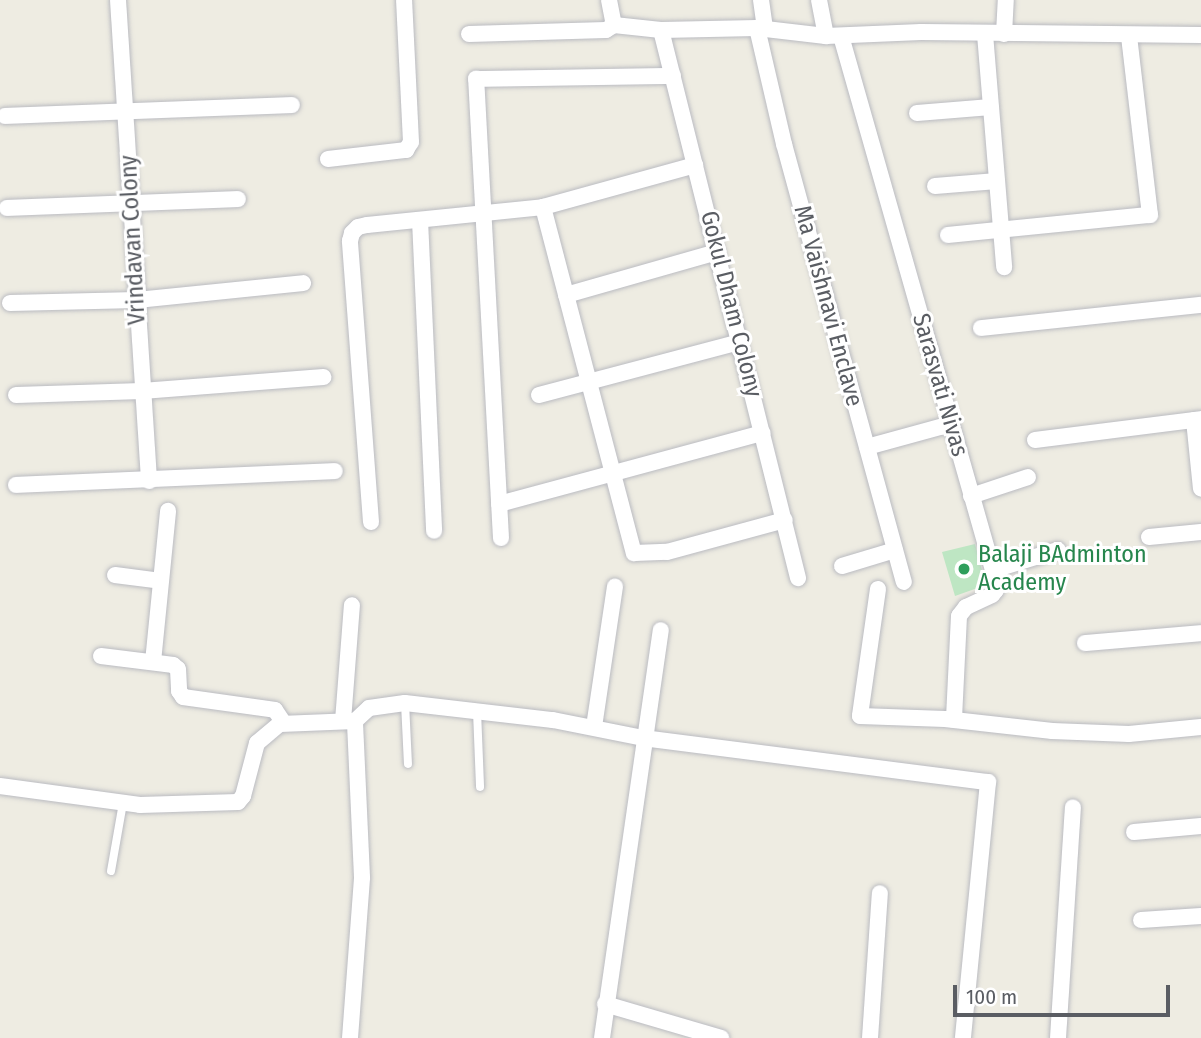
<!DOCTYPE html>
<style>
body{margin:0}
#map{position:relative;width:1201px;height:1038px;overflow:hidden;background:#eeece2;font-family:"Fira Sans Condensed",sans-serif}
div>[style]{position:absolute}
.green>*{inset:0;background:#bee6c3}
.roads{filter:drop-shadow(0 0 2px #babbc1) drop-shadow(0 0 2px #babbc1)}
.service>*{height:8px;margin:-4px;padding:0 4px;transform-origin:4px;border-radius:4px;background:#fff}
.minor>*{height:16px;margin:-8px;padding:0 8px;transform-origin:8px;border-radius:8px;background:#fff}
.dots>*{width:19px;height:19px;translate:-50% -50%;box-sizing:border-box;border:4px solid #fff;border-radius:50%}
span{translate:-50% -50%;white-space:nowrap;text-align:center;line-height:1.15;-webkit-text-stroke:6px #fff;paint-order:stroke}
.street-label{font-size:24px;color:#5a5d63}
.leisure-label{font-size:24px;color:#27864d}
.left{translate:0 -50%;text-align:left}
.scale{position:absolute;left:953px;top:985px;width:217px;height:32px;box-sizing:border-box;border:4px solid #5a5d63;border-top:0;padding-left:9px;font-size:21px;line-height:24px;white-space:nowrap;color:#5a5d63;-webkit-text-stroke:5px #fff;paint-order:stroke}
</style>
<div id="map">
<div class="green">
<i style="clip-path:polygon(975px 544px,986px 585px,955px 596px,942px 552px)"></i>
</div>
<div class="roads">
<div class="service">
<i style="left:405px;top:703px;width:61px;rotate:87.2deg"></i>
<i style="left:477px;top:711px;width:76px;rotate:87.7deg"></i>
<i style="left:111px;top:871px;width:69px;rotate:-80deg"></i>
</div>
<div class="minor">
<i style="left:118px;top:0;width:482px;rotate:86.3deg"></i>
<i style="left:609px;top:0;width:25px;rotate:79deg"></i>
<i style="left:614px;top:25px;width:47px;rotate:6.1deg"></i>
<i style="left:661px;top:30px;width:96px;rotate:-1.2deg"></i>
<i style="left:757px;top:28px;width:69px;rotate:6.6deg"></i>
<i style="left:826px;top:36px;width:95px;rotate:-2.4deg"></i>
<i style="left:921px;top:32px;width:280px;rotate:0.6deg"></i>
<i style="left:761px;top:0;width:29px;rotate:82deg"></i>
<i style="left:819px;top:0;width:37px;rotate:79deg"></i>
<i style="left:757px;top:28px;width:119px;rotate:76.9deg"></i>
<i style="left:784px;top:144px;width:454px;rotate:74.7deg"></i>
<i style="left:661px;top:30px;width:565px;rotate:75.96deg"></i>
<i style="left:469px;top:34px;width:137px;rotate:-1.7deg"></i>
<i style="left:606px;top:30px;width:9px;rotate:-32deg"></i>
<i style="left:985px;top:34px;width:234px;rotate:85.3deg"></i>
<i style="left:1004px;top:34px;width:34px;rotate:-87deg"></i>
<i style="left:841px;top:36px;width:567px;rotate:74.12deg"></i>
<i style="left:996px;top:581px;width:9px;rotate:90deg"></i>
<i style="left:996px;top:590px;width:6px;rotate:129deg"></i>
<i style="left:992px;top:595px;width:29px;rotate:155deg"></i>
<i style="left:966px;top:607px;width:11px;rotate:128deg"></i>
<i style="left:959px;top:616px;width:104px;rotate:92.8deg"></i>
<i style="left:917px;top:113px;width:74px;rotate:-4.6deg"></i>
<i style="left:5px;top:116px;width:287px;rotate:-2.2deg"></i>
<i style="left:328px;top:159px;width:79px;rotate:-6.6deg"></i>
<i style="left:406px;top:150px;width:9px;rotate:-58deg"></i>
<i style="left:411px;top:142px;width:142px;rotate:-92.8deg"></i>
<i style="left:935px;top:186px;width:62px;rotate:-4.6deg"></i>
<i style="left:543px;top:207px;width:358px;rotate:75.3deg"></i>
<i style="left:634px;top:553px;width:33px;rotate:-2deg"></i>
<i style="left:667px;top:552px;width:122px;rotate:-15.2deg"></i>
<i style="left:7px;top:208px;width:231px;rotate:-2.2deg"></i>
<i style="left:420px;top:220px;width:311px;rotate:87.4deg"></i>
<i style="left:948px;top:235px;width:203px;rotate:-5.7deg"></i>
<i style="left:1150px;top:215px;width:181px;rotate:-96.7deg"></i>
<i style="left:566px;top:295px;width:157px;rotate:-15.9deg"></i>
<i style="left:10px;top:303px;width:127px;rotate:-1.4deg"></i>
<i style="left:137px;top:300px;width:167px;rotate:-5.8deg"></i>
<i style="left:981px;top:328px;width:221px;rotate:-6deg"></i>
<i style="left:16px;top:395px;width:126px;rotate:-1.8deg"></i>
<i style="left:142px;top:391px;width:182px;rotate:-4.4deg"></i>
<i style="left:539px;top:395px;width:208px;rotate:-14.8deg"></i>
<i style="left:1194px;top:420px;width:69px;rotate:84.2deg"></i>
<i style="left:1035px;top:440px;width:167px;rotate:-7.2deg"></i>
<i style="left:867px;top:447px;width:87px;rotate:-15.3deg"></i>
<i style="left:16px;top:485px;width:319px;rotate:-2.5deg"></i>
<i style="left:971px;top:496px;width:60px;rotate:-18.4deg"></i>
<i style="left:499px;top:504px;width:273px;rotate:-15.1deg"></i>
<i style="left:371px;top:522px;width:282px;rotate:-94.3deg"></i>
<i style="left:350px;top:241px;width:8px;rotate:-76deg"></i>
<i style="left:352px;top:233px;width:8px;rotate:-45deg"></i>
<i style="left:358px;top:227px;width:9px;rotate:-13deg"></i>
<i style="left:367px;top:225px;width:177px;rotate:-5.8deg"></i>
<i style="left:543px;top:207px;width:158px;rotate:-15.4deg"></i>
<i style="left:1149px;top:537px;width:52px;rotate:-5.5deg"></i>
<i style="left:501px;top:538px;width:460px;rotate:-93.1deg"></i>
<i style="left:476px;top:79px;width:197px;rotate:-0.9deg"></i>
<i style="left:842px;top:566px;width:55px;rotate:-16.8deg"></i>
<i style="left:993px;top:570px;width:68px;rotate:-17.1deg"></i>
<i style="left:115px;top:575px;width:46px;rotate:7.4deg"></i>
<i style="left:878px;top:589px;width:128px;rotate:98.1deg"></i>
<i style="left:860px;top:716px;width:85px;rotate:2deg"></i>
<i style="left:945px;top:719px;width:108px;rotate:6.4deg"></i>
<i style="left:1052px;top:731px;width:77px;rotate:2.2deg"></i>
<i style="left:1129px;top:734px;width:72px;rotate:-5.6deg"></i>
<i style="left:1085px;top:643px;width:116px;rotate:-4.9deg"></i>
<i style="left:101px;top:656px;width:73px;rotate:7.1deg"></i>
<i style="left:173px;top:665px;width:6px;rotate:39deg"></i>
<i style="left:178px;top:669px;width:22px;rotate:87deg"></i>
<i style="left:179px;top:691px;width:7px;rotate:56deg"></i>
<i style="left:183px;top:697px;width:93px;rotate:8deg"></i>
<i style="left:275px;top:710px;width:14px;rotate:56deg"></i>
<i style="left:153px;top:662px;width:152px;rotate:-84.3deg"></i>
<i style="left:343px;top:721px;width:116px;rotate:-85.6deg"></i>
<i style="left:594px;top:727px;width:142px;rotate:-81.5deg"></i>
<i style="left:0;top:786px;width:141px;rotate:7.7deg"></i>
<i style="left:140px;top:805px;width:98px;rotate:-1.8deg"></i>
<i style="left:238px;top:802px;width:8px;rotate:-50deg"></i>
<i style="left:243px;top:796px;width:55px;rotate:-75.2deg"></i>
<i style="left:257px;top:743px;width:30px;rotate:-40deg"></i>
<i style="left:280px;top:724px;width:75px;rotate:-2.3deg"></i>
<i style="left:355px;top:721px;width:19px;rotate:-43deg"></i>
<i style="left:369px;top:708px;width:36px;rotate:-8deg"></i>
<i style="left:405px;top:703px;width:149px;rotate:6.6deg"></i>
<i style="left:553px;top:720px;width:92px;rotate:11.3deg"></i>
<i style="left:643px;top:738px;width:348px;rotate:7.3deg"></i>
<i style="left:988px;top:782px;width:257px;rotate:95.6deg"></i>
<i style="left:1134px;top:832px;width:67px;rotate:-5.1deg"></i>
<i style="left:1141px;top:920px;width:60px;rotate:-3.8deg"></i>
<i style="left:605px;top:1004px;width:121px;rotate:16.3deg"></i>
<i style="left:350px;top:1038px;width:161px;rotate:-85.7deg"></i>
<i style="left:362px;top:877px;width:156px;rotate:-92.6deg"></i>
<i style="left:602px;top:1038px;width:412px;rotate:-81.8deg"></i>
<i style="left:870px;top:1038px;width:145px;rotate:-86.1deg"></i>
<i style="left:1058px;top:1038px;width:231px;rotate:-86.3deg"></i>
</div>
</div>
<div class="dots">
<i style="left:964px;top:569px;background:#2e9e5b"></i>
</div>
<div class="street-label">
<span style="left:133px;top:240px;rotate:-93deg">Vrindavan Colony</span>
<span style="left:731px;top:304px;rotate:76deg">Gokul Dham Colony</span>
<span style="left:828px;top:306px;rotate:75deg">Ma Vaishnavi Enclave</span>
<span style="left:940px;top:385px;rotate:74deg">Sarasvati Nivas</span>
</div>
<div class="leisure-label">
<span class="left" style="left:978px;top:569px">Balaji BAdminton<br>Academy</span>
</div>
<div class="scale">100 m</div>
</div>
